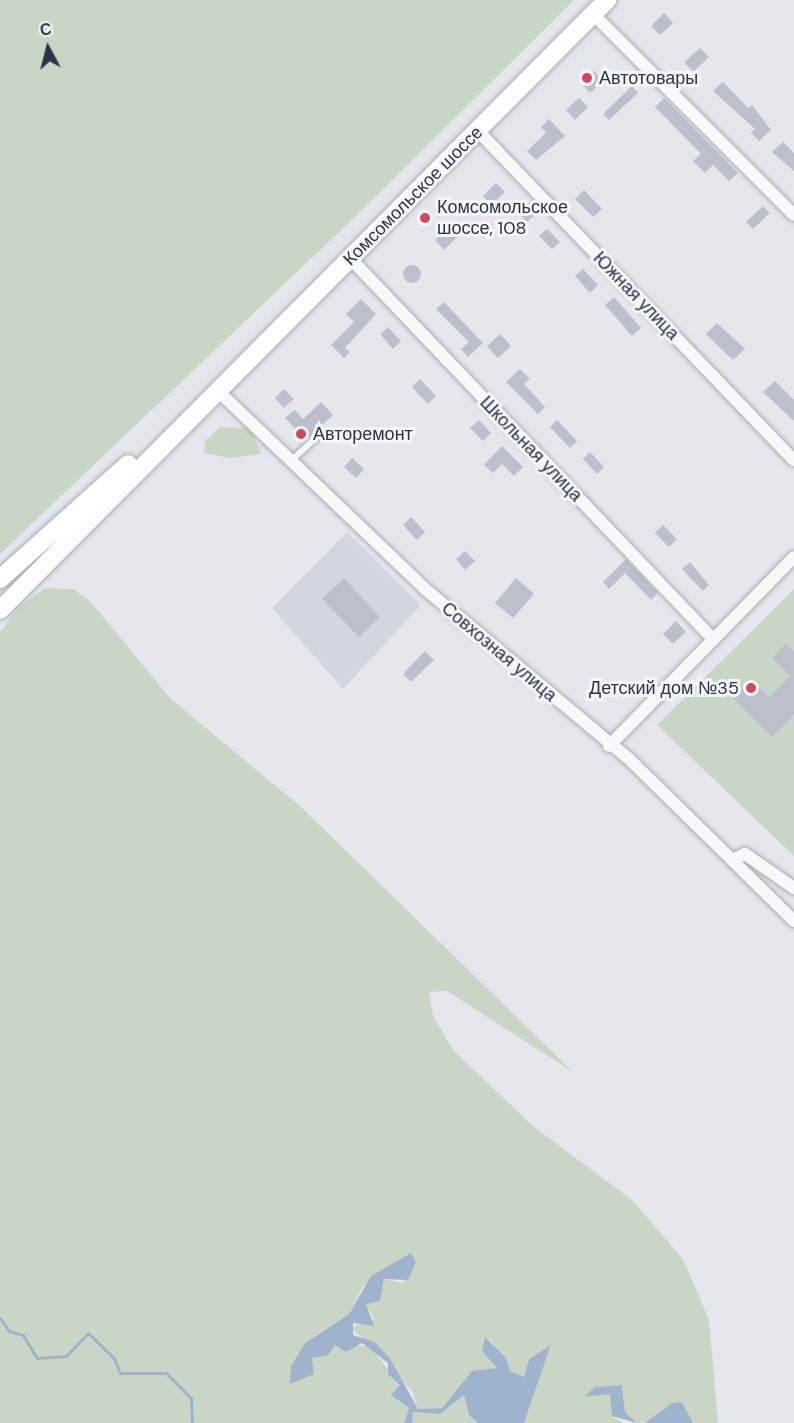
<!DOCTYPE html>
<meta charset="utf-8">
<style>
body{margin:0}
#map{position:relative;width:794px;height:1423px;overflow:hidden;background:#e4e7ec;font-family:"DM Sans",sans-serif}
div>[style]{position:absolute}
.built>*{inset:0;background:#d2d6de}
.green>*{inset:0;background:#c9d6c5}
.water>*{inset:0;background:#9fb4cc}
.stream>*{height:3px;margin:-1.5px;padding:0 1.5px;transform-origin:1.5px;border-radius:1.5px;background:#9fb4cc}
.building>*{inset:0;background:#bbc0ca}
.round{border-radius:50%}
.roads{filter:drop-shadow(0 0 2px #a9aeb7) drop-shadow(0 0 2px #a9aeb7)}
.service>*{height:6px;margin:-3px;padding:0 3px;transform-origin:3px;border-radius:3px;background:#f7f8fa}
.minor>*{height:12px;margin:-6px;padding:0 6px;transform-origin:6px;border-radius:6px;background:#f7f8fa}
.secondary>*{height:18px;margin:-9px;padding:0 9px;transform-origin:9px;border-radius:9px;background:#fff}
.dots>*{width:16px;height:16px;translate:-50% -50%;box-sizing:border-box;border:3px solid #f4f6f9;border-radius:50%}
span{translate:-50% -50%;white-space:nowrap;text-align:center;line-height:1.15;-webkit-text-stroke:6px #f4f6f9;paint-order:stroke}
.poi-label{font-size:18px;color:#2b3445}
.left{translate:0 -50%;text-align:left}
.right{translate:-100% -50%;text-align:right}
.street-label{font-size:18px;color:#2b3445}
.north{position:absolute;left:18px;top:18px;width:60px;height:60px;-webkit-text-stroke:4px #f4f6f9;paint-order:stroke;rotate:353deg;font-size:16px;font-weight:700;line-height:24px;text-align:center;color:#2b3445}
.north::after{content:'';display:block;margin:auto;width:21px;height:27px;background:#2b3445;clip-path:polygon(50% 0,100% 100%,50% 72%,0 100%)}
</style>
<div id="map">
<div class="built">
<i style="clip-path:polygon(347px 532px,421px 605px,343px 689px,272px 608px)"></i>
</div>
<div class="green">
<i style="clip-path:polygon(0 0,574px 0,357px 215px,0 554px)"></i>
<i style="clip-path:polygon(220px 427px,251px 428px,261px 454px,230px 458px,204px 453px,205px 441px)"></i>
<i style="clip-path:polygon(45px 588px,73px 589px,90px 601px,171px 699px,301px 807px,573px 1072px,447px 991px,429px 992px,433px 1016px,453px 1050px,533px 1126px,632px 1200px,683px 1259px,709px 1320px,718px 1423px,693px 1423px,672px 1403px,648px 1422px,637px 1423px,625px 1412px,622px 1385px,584px 1397px,610px 1394px,612px 1416px,623px 1423px,524px 1423px,551px 1346px,529px 1359px,524px 1377px,510px 1371px,490px 1339px,482px 1351px,497px 1368px,468px 1376px,442px 1408px,418px 1409px,412px 1390px,393px 1371px,391px 1360px,350px 1328px,374px 1319px,366px 1304px,384px 1279px,403px 1283px,416px 1262px,363px 1286px,349px 1314px,314px 1336px,291px 1367px,305px 1377px,314px 1374px,312px 1358px,335px 1345px,370px 1346px,400px 1385px,409px 1408px,404px 1423px,0 1423px,0 632px,19px 607px)"></i>
<i style="clip-path:polygon(794px 589px,794px 856px,657px 725px)"></i>
<i style="clip-path:polygon(464px 1395px,469px 1415px,478px 1423px,412px 1423px,413px 1412px,440px 1414px)"></i>
</div>
<div class="water">
<i style="clip-path:polygon(411px 1253px,416px 1262px,408px 1280px,384px 1279px,380px 1301px,366px 1304px,374px 1326px,353px 1323px,353px 1335px,375px 1342px,391px 1360px,418px 1409px,442px 1408px,472px 1371px,497px 1368px,482px 1351px,485px 1337px,506px 1358px,510px 1371px,524px 1377px,529px 1359px,551px 1345px,524px 1423px,478px 1423px,469px 1415px,464px 1395px,440px 1414px,413px 1412px,412px 1423px,404px 1423px,409px 1408px,391px 1395px,400px 1385px,388px 1374px,388px 1363px,362px 1343px,346px 1352px,335px 1345px,328px 1355px,312px 1358px,314px 1374px,290px 1384px,291px 1366px,305px 1343px,349px 1314px,371px 1276px)"></i>
<i style="clip-path:polygon(622px 1385px,625px 1412px,637px 1423px,612px 1416px,610px 1394px,584px 1397px,595px 1387px)"></i>
<i style="clip-path:polygon(682px 1402px,693px 1423px,645px 1423px,672px 1403px)"></i>
</div>
<div class="stream">
<i style="left:0;top:1318px;width:16px;rotate:55deg"></i>
<i style="left:9px;top:1331px;width:15px;rotate:16deg"></i>
<i style="left:23px;top:1335px;width:27px;rotate:59deg"></i>
<i style="left:37px;top:1358px;width:29px;rotate:-4deg"></i>
<i style="left:66px;top:1356px;width:32px;rotate:-46deg"></i>
<i style="left:88px;top:1333px;width:36px;rotate:44deg"></i>
<i style="left:114px;top:1358px;width:16px;rotate:68deg"></i>
<i style="left:120px;top:1373px;width:46px"></i>
<i style="left:166px;top:1373px;width:35px;rotate:45deg"></i>
<i style="left:191px;top:1398px;width:25px;rotate:88deg"></i>
</div>
<div class="building">
<i style="clip-path:polygon(664px 13px,673px 23px,660px 35px,651px 26px)"></i>
<i style="clip-path:polygon(700px 48px,709px 57px,693px 72px,684px 62px)"></i>
<i style="clip-path:polygon(594px 71px,603px 81px,590px 93px,581px 83px)"></i>
<i style="clip-path:polygon(723px 82px,748px 108px,752px 105px,771px 130px,759px 141px,751px 133px,755px 129px,713px 91px)"></i>
<i style="clip-path:polygon(632px 86px,638px 93px,609px 120px,603px 114px)"></i>
<i style="clip-path:polygon(579px 98px,588px 107px,575px 120px,566px 110px)"></i>
<i style="clip-path:polygon(664px 98px,738px 173px,729px 181px,713px 165px,705px 173px,693px 161px,701px 154px,655px 107px)"></i>
<i style="clip-path:polygon(549px 119px,565px 136px,536px 160px,527px 151px,546px 133px,541px 127px)"></i>
<i style="clip-path:polygon(783px 142px,794px 153px,794px 171px,772px 152px)"></i>
<i style="clip-path:polygon(496px 183px,505px 192px,491px 205px,483px 196px)"></i>
<i style="clip-path:polygon(584px 190px,602px 209px,593px 217px,575px 199px)"></i>
<i style="clip-path:polygon(530px 203px,538px 212px,527px 222px,519px 214px)"></i>
<i style="clip-path:polygon(763px 206px,770px 213px,753px 229px,746px 222px)"></i>
<i style="clip-path:polygon(448px 227px,457px 237px,444px 250px,435px 240px)"></i>
<i style="clip-path:polygon(547px 229px,560px 242px,552px 249px,539px 236px)"></i>
<i class="round" style="left:403px;top:265px;width:18px;height:18px"></i>
<i style="clip-path:polygon(583px 269px,598px 285px,590px 293px,575px 276px)"></i>
<i style="clip-path:polygon(614px 297px,641px 328px,632px 336px,605px 305px)"></i>
<i style="clip-path:polygon(361px 299px,376px 314px,345px 348px,350px 352px,344px 358px,331px 345px,354px 322px,346px 314px)"></i>
<i style="clip-path:polygon(444px 302px,483px 343px,468px 357px,461px 349px,469px 342px,436px 309px)"></i>
<i style="clip-path:polygon(717px 323px,745px 349px,733px 360px,706px 334px)"></i>
<i style="clip-path:polygon(388px 327px,401px 341px,393px 349px,380px 334px)"></i>
<i style="clip-path:polygon(500px 334px,511px 346px,498px 358px,487px 346px)"></i>
<i style="clip-path:polygon(520px 369px,530px 379px,524px 384px,545px 407px,538px 414px,506px 382px)"></i>
<i style="clip-path:polygon(420px 379px,436px 396px,428px 404px,412px 387px)"></i>
<i style="clip-path:polygon(775px 381px,794px 400px,794px 421px,763px 392px)"></i>
<i style="clip-path:polygon(284px 389px,294px 399px,284px 408px,275px 398px)"></i>
<i style="clip-path:polygon(321px 402px,333px 415px,306px 440px,285px 418px,295px 410px,303px 419px)"></i>
<i style="clip-path:polygon(479px 420px,491px 433px,483px 441px,470px 428px)"></i>
<i style="clip-path:polygon(557px 420px,577px 441px,570px 448px,550px 427px)"></i>
<i style="clip-path:polygon(502px 446px,523px 467px,514px 476px,502px 464px,493px 473px,484px 465px)"></i>
<i style="clip-path:polygon(590px 452px,604px 467px,597px 474px,583px 459px)"></i>
<i style="clip-path:polygon(352px 458px,364px 469px,356px 478px,344px 467px)"></i>
<i style="clip-path:polygon(411px 517px,425px 532px,417px 540px,403px 525px)"></i>
<i style="clip-path:polygon(663px 525px,677px 539px,669px 547px,655px 533px)"></i>
<i style="clip-path:polygon(465px 551px,475px 561px,465px 570px,456px 559px)"></i>
<i style="clip-path:polygon(626px 559px,658px 593px,651px 600px,625px 573px,609px 589px,603px 582px)"></i>
<i style="clip-path:polygon(690px 562px,709px 585px,703px 591px,682px 569px)"></i>
<i style="clip-path:polygon(344px 578px,380px 617px,359px 637px,322px 599px)"></i>
<i style="clip-path:polygon(516px 578px,534px 594px,513px 618px,495px 603px)"></i>
<i style="clip-path:polygon(676px 621px,686px 632px,673px 644px,663px 634px)"></i>
<i style="clip-path:polygon(786px 643px,794px 651px,794px 715px,772px 737px,733px 698px,751px 680px,769px 697px,790px 676px,772px 658px)"></i>
<i style="clip-path:polygon(425px 651px,434px 660px,411px 682px,403px 674px)"></i>
</div>
<div class="roads">
<div class="service">
<i style="left:292px;top:460px;width:40px;rotate:-43deg"></i>
</div>
<div class="minor">
<i style="left:593px;top:14px;width:284px;rotate:45deg"></i>
<i style="left:478px;top:131px;width:456px;rotate:46.2deg"></i>
<i style="left:350px;top:258px;width:525px;rotate:46.39deg"></i>
<i style="left:216px;top:389px;width:289px;rotate:43.7deg"></i>
<i style="left:425px;top:589px;width:266px;rotate:39.8deg"></i>
<i style="left:629px;top:759px;width:144px;rotate:44.4deg"></i>
<i style="left:732px;top:860px;width:14px;rotate:-25deg"></i>
<i style="left:745px;top:854px;width:60px;rotate:34.8deg"></i>
<i style="left:609px;top:746px;width:264px;rotate:-45.6deg"></i>
<i style="left:732px;top:860px;width:87px;rotate:44.5deg"></i>
</div>
<div class="secondary">
<i style="left:0;top:579px;width:172px;rotate:-41.9deg"></i>
<i style="left:0;top:610px;width:861px;rotate:-45.14deg"></i>
</div>
</div>
<div class="dots">
<i style="left:587px;top:78px;background:#d1495b"></i>
<i style="left:425px;top:218px;background:#d1495b"></i>
<i style="left:301px;top:434px;background:#d1495b"></i>
<i style="left:751px;top:688px;background:#d1495b"></i>
</div>
<div class="poi-label">
<span class="left" style="left:599px;top:78px">Автотовары</span>
<span class="left" style="left:437px;top:218px">Комсомольское<br>шоссе, 108</span>
<span class="left" style="left:313px;top:434px">Авторемонт</span>
<span class="right" style="left:739px;top:688px">Детский дом №35</span>
</div>
<div class="street-label">
<span style="left:413px;top:196px;rotate:-45deg">Комсомольское шоссе</span>
<span style="left:636px;top:296px;rotate:46deg">Южная улица</span>
<span style="left:531px;top:449px;rotate:46deg">Школьная улица</span>
<span style="left:499px;top:652px;rotate:40deg">Совхозная улица</span>
</div>
<div class="north">С</div>
</div>
